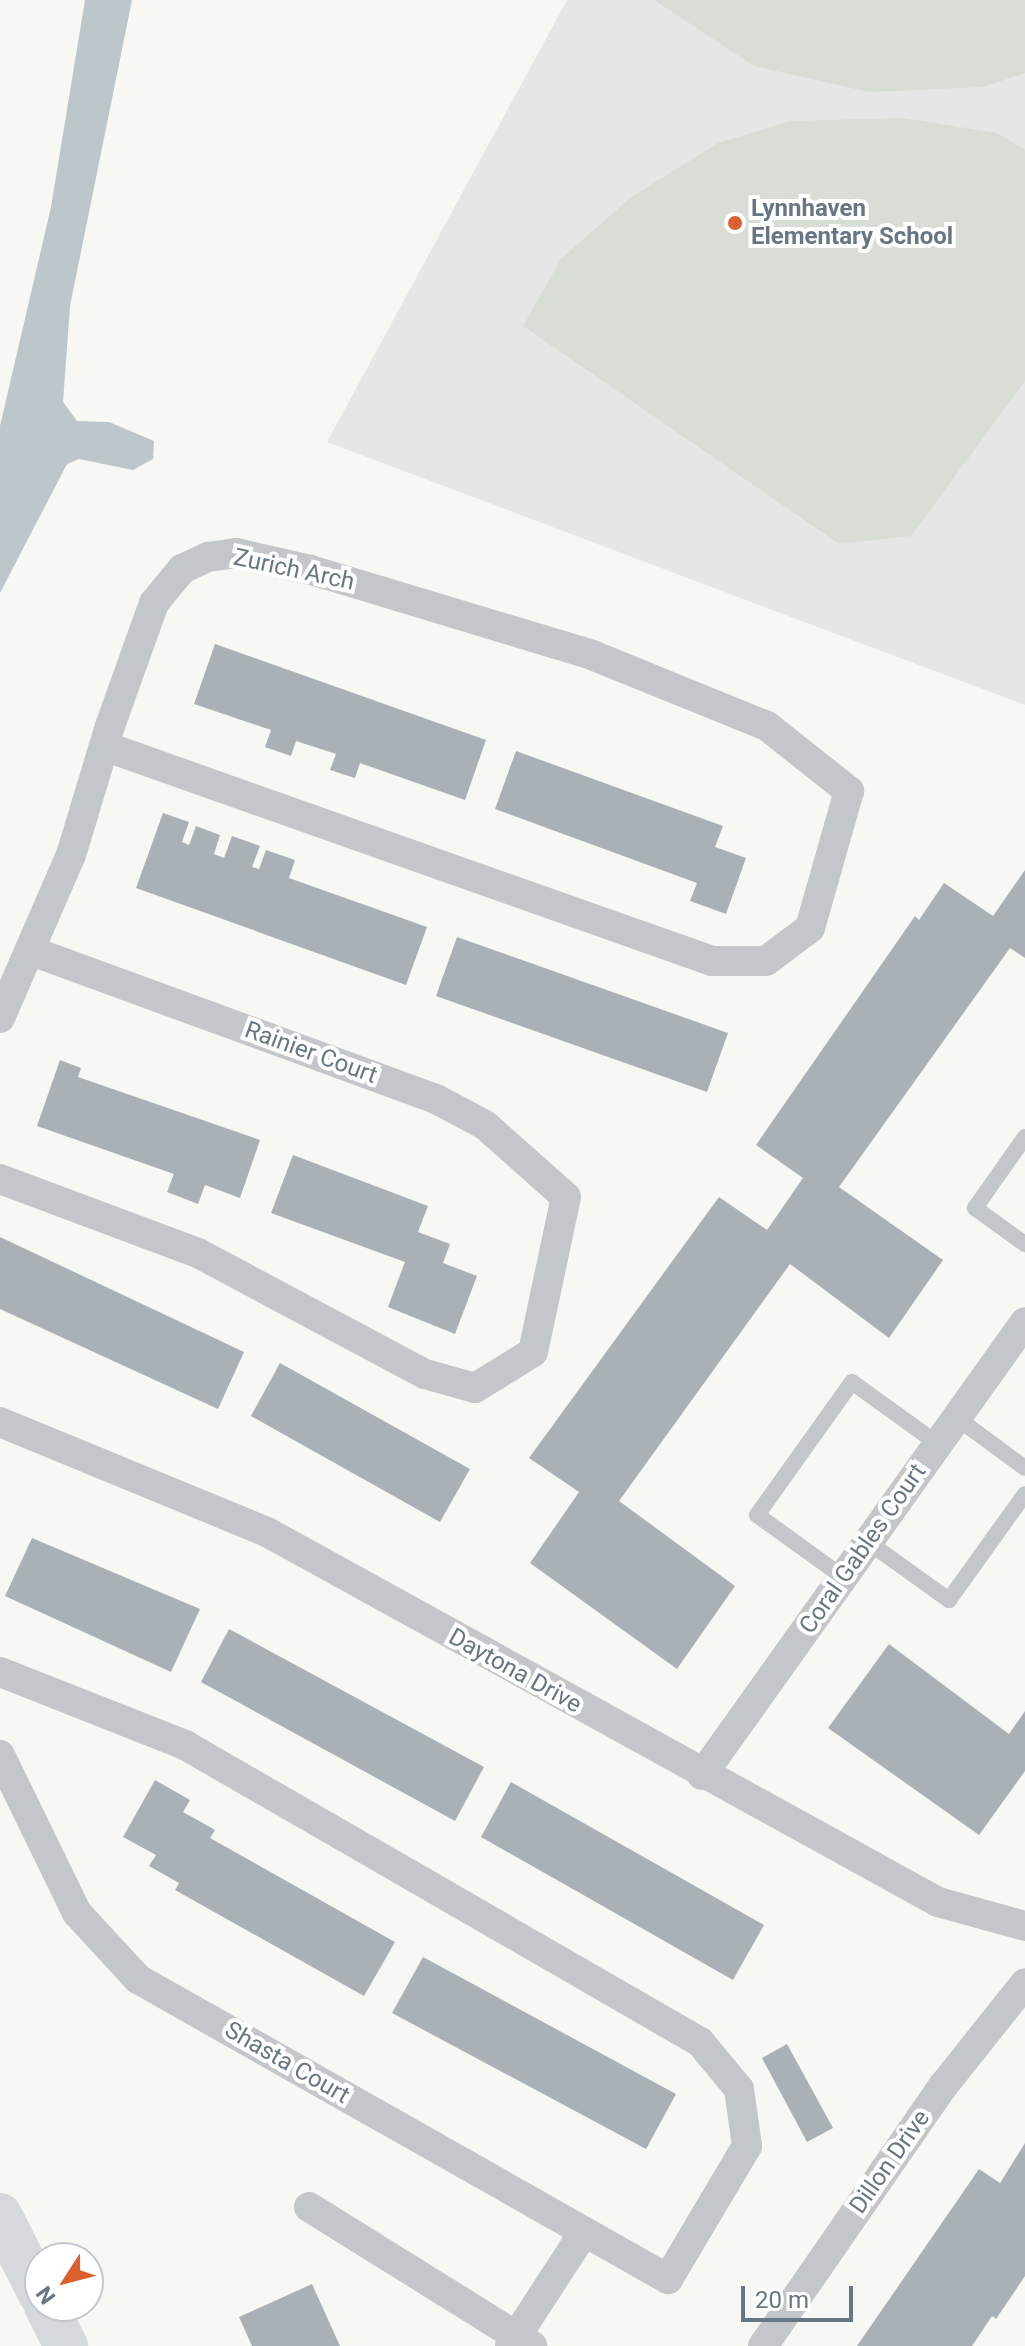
<!DOCTYPE html>
<style>
body{margin:0}
#map{position:relative;width:1025px;height:2346px;overflow:hidden;background:#f7f7f4;font-family:Roboto,sans-serif}
div>[style]{position:absolute}
.built>*{inset:0;background:#e5e6e5}
.green>*{inset:0;background:#d8ded5}
.water>*{inset:0;background:#bdc6cb}
.building>*{inset:0;background:#aab1b6}
.service>*{height:16px;margin:-8px;padding:0 8px;transform-origin:8px;border-radius:8px;background:#c3c7ca}
.minor>*{height:30px;margin:-15px;padding:0 15px;transform-origin:15px;border-radius:15px;background:#c3c7ca}
.motorway>*{height:44px;margin:-22px;padding:0 22px;transform-origin:22px;border-radius:22px;background:#d5d9dc}
.dots>*{width:22px;height:22px;translate:-50% -50%;box-sizing:border-box;border:4px solid #fff;border-radius:50%}
span{translate:-50% -50%;white-space:nowrap;text-align:center;line-height:1.15;-webkit-text-stroke:8px #fff;paint-order:stroke}
.poi-label{font-size:24px;color:#677684;font-weight:700}
.left{translate:0 -50%;text-align:left}
.street-label{font-size:24px;color:#677684}
.north{position:absolute;left:24px;top:2242px;width:80px;height:80px;box-sizing:border-box;background:#fff;border:2px solid #c2c8ce;border-radius:50%;rotate:234deg;font-size:22px;font-weight:700;line-height:32px;text-align:center;color:#677684}
.north::after{content:'';display:block;margin:auto;width:28px;height:36px;background:#dc602f;clip-path:polygon(50% 0,100% 100%,50% 72%,0 100%)}
.scale{position:absolute;left:741px;top:2286px;width:112px;height:36px;box-sizing:border-box;border:4px solid #677684;border-top:0;padding-left:10px;font-size:24px;line-height:28px;white-space:nowrap;color:#677684;-webkit-text-stroke:6px #fff;paint-order:stroke}
</style>
<div id="map">
<div class="built">
<i style="clip-path:polygon(567px 0,1025px 0,1025px 705px,327px 442px)"></i>
</div>
<div class="green">
<i style="clip-path:polygon(654px 0,1025px 0,1025px 73px,983px 87px,869px 92px,754px 66px)"></i>
<i style="clip-path:polygon(903px 118px,997px 133px,1025px 150px,1025px 381px,911px 536px,839px 544px,523px 326px,561px 259px,630px 198px,718px 143px,790px 121px)"></i>
</div>
<div class="water">
<i style="clip-path:polygon(85px 0,132px 0,70px 306px,63px 402px,77px 421px,109px 422px,154px 441px,153px 459px,133px 470px,79px 459px,67px 464px,0 593px,0 426px,51px 207px)"></i>
</div>
<div class="building">
<i style="clip-path:polygon(215px 644px,486px 740px,465px 800px,360px 763px,355px 778px,330px 770px,336px 754px,296px 741px,291px 756px,265px 747px,271px 730px,194px 704px)"></i>
<i style="clip-path:polygon(516px 751px,723px 826px,715px 847px,746px 858px,726px 914px,690px 901px,697px 883px,495px 809px)"></i>
<i style="clip-path:polygon(163px 813px,189px 822px,182px 842px,189px 845px,196px 826px,220px 835px,214px 854px,224px 858px,232px 836px,260px 846px,252px 867px,259px 869px,266px 850px,295px 860px,289px 878px,427px 927px,406px 985px,136px 888px)"></i>
<i style="clip-path:polygon(1025px 870px,1025px 958px,1010px 948px,839px 1187px,943px 1260px,889px 1338px,790px 1264px,619px 1501px,735px 1586px,677px 1669px,530px 1563px,579px 1492px,529px 1458px,719px 1197px,767px 1230px,803px 1178px,756px 1145px,915px 916px,919px 920px,944px 883px,993px 916px)"></i>
<i style="clip-path:polygon(457px 937px,728px 1033px,707px 1092px,436px 996px)"></i>
<i style="clip-path:polygon(60px 1060px,81px 1068px,78px 1077px,260px 1140px,240px 1198px,205px 1185px,198px 1204px,167px 1192px,174px 1174px,37px 1126px)"></i>
<i style="clip-path:polygon(293px 1155px,428px 1206px,418px 1232px,450px 1244px,443px 1263px,477px 1276px,455px 1334px,388px 1307px,405px 1262px,271px 1213px)"></i>
<i style="clip-path:polygon(0 1237px,244px 1352px,218px 1409px,0 1309px)"></i>
<i style="clip-path:polygon(280px 1363px,470px 1469px,440px 1522px,251px 1416px)"></i>
<i style="clip-path:polygon(32px 1538px,200px 1609px,171px 1672px,5px 1596px)"></i>
<i style="clip-path:polygon(229px 1629px,484px 1767px,455px 1821px,201px 1682px)"></i>
<i style="clip-path:polygon(889px 1644px,1009px 1734px,1025px 1711px,1025px 1771px,979px 1835px,828px 1728px)"></i>
<i style="clip-path:polygon(155px 1780px,190px 1800px,183px 1812px,215px 1830px,210px 1838px,395px 1942px,364px 1996px,175px 1890px,179px 1883px,149px 1866px,156px 1855px,123px 1837px)"></i>
<i style="clip-path:polygon(511px 1782px,764px 1925px,733px 1980px,481px 1837px)"></i>
<i style="clip-path:polygon(423px 1957px,676px 2094px,646px 2149px,392px 2013px)"></i>
<i style="clip-path:polygon(787px 2044px,833px 2128px,807px 2142px,762px 2058px)"></i>
<i style="clip-path:polygon(1025px 2143px,1025px 2276px,996px 2319px,992px 2316px,972px 2346px,857px 2346px,979px 2169px,1000px 2183px)"></i>
<i style="clip-path:polygon(312px 2284px,340px 2346px,252px 2346px,239px 2317px)"></i>
</div>
<div class="service">
<i style="left:1025px;top:1137px;width:87px;rotate:125.2deg"></i>
<i style="left:975px;top:1208px;width:62px;rotate:35.8deg"></i>
<i style="left:957px;top:1418px;width:84px;rotate:36.3deg"></i>
<i style="left:868px;top:1542px;width:100px;rotate:35.6deg"></i>
<i style="left:949px;top:1600px;width:130px;rotate:-54.4deg"></i>
<i style="left:843px;top:1577px;width:106px;rotate:-144.2deg"></i>
<i style="left:757px;top:1515px;width:163px;rotate:-54.5deg"></i>
<i style="left:852px;top:1382px;width:106px;rotate:35.8deg"></i>
</div>
<div class="minor">
<i style="left:0;top:1018px;width:178px;rotate:-66.5deg"></i>
<i style="left:71px;top:855px;width:135px;rotate:-73.2deg"></i>
<i style="left:110px;top:726px;width:131px;rotate:-70.3deg"></i>
<i style="left:154px;top:603px;width:44px;rotate:-50.5deg"></i>
<i style="left:182px;top:569px;width:29px;rotate:-25deg"></i>
<i style="left:208px;top:557px;width:28px;rotate:-8deg"></i>
<i style="left:236px;top:553px;width:77px;rotate:12.8deg"></i>
<i style="left:311px;top:570px;width:294px;rotate:16.8deg"></i>
<i style="left:592px;top:655px;width:189px;rotate:22.1deg"></i>
<i style="left:767px;top:726px;width:105px;rotate:38.4deg"></i>
<i style="left:849px;top:791px;width:142px;rotate:105.9deg"></i>
<i style="left:810px;top:928px;width:55px;rotate:143.1deg"></i>
<i style="left:766px;top:961px;width:54px;rotate:180deg"></i>
<i style="left:712px;top:961px;width:645px;rotate:-160.53deg"></i>
<i style="left:0;top:1179px;width:211px;rotate:20.5deg"></i>
<i style="left:198px;top:1253px;width:257px;rotate:28.1deg"></i>
<i style="left:425px;top:1374px;width:52px;rotate:15.6deg"></i>
<i style="left:475px;top:1388px;width:68px;rotate:-31.8deg"></i>
<i style="left:533px;top:1352px;width:158px;rotate:-78deg"></i>
<i style="left:566px;top:1197px;width:108px;rotate:-138.4deg"></i>
<i style="left:485px;top:1125px;width:55px;rotate:-152deg"></i>
<i style="left:436px;top:1099px;width:430px;rotate:-159.9deg"></i>
<i style="left:0;top:1422px;width:289px;rotate:22.4deg"></i>
<i style="left:267px;top:1532px;width:766px;rotate:28.87deg"></i>
<i style="left:938px;top:1902px;width:90px;rotate:15.4deg"></i>
<i style="left:0;top:1672px;width:199px;rotate:21.5deg"></i>
<i style="left:185px;top:1745px;width:595px;rotate:29.97deg"></i>
<i style="left:700px;top:2042px;width:61px;rotate:50.3deg"></i>
<i style="left:739px;top:2089px;width:58px;rotate:82deg"></i>
<i style="left:747px;top:2146px;width:155px;rotate:120.7deg"></i>
<i style="left:668px;top:2279px;width:609px;rotate:-150.49deg"></i>
<i style="left:138px;top:1979px;width:90px;rotate:-132.7deg"></i>
<i style="left:77px;top:1913px;width:176px;rotate:-116deg"></i>
<i style="left:702px;top:1775px;width:556px;rotate:-54.51deg"></i>
<i style="left:309px;top:2207px;width:263px;rotate:31.9deg"></i>
<i style="left:510px;top:2346px;width:136px;rotate:-57deg"></i>
<i style="left:763px;top:2346px;width:318px;rotate:-55.3deg"></i>
<i style="left:944px;top:2085px;width:130px;rotate:-51.5deg"></i>
</div>
<div class="motorway">
<i style="left:0;top:2215px;width:89px;rotate:63.1deg"></i>
<i style="left:46px;top:2306px;width:45px;rotate:63.4deg"></i>
</div>
<div class="dots">
<i style="left:735px;top:223px;background:#dc602f"></i>
</div>
<div class="poi-label">
<span class="left" style="left:751px;top:223px">Lynnhaven<br>Elementary School</span>
</div>
<div class="street-label">
<span style="left:294px;top:570px;rotate:12deg">Zurich Arch</span>
<span style="left:311px;top:1053px;rotate:20deg">Rainier Court</span>
<span style="left:863px;top:1549px;rotate:-55deg">Coral Gables Court</span>
<span style="left:515px;top:1671px;rotate:29deg">Daytona Drive</span>
<span style="left:287px;top:2063px;rotate:30deg">Shasta Court</span>
<span style="left:890px;top:2162px;rotate:-55deg">Dillon Drive</span>
</div>
<div class="north">N</div>
<div class="scale">20 m</div>
</div>
